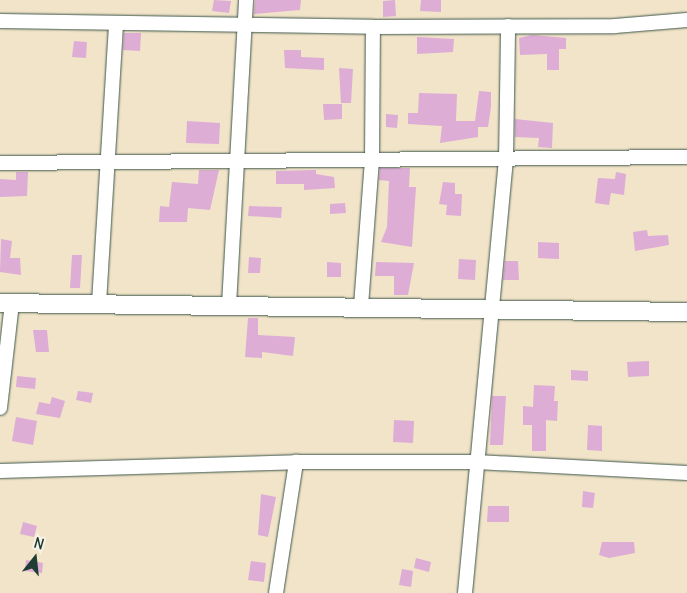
<!DOCTYPE html>
<style>
body{margin:0}
#map{position:relative;width:687px;height:593px;overflow:hidden;background:#f1e4c9;font-family:Delius,sans-serif}
div>[style]{position:absolute}
.building>*{inset:0;background:#ddadd5}
.roads{filter:drop-shadow(0 0 1px #3e564a) drop-shadow(0 0 1px #3e564a)}
.minor>*{height:14px;margin:-7px;padding:0 7px;transform-origin:7px;border-radius:7px;background:#fff}
.tertiary>*{height:18px;margin:-9px;padding:0 9px;transform-origin:9px;border-radius:9px;background:#fff}
span{translate:-50% -50%;white-space:nowrap;text-align:center;line-height:1.15;-webkit-text-stroke:4px #f7f3e8;paint-order:stroke}
.north{position:absolute;left:10px;top:533px;width:50px;height:50px;-webkit-text-stroke:4px #f7f3e8;paint-order:stroke;rotate:16deg;font-size:14px;font-weight:700;line-height:20px;text-align:center;color:#1f3d34}
.north::after{content:'';display:block;margin:auto;width:18px;height:22px;background:#1f3d34;clip-path:polygon(50% 0,100% 100%,50% 72%,0 100%)}
</style>
<div id="map">
<div class="building">
<i style="clip-path:polygon(214px 0,231px 1px,229px 13px,212px 11px)"></i>
<i style="clip-path:polygon(255px 0,301px 0,300px 10px,254px 14px)"></i>
<i style="clip-path:polygon(395px 0,396px 16px,383px 17px,383px 1px)"></i>
<i style="clip-path:polygon(421px 0,441px 0,441px 12px,420px 11px)"></i>
<i style="clip-path:polygon(124px 33px,141px 33px,140px 51px,123px 50px)"></i>
<i style="clip-path:polygon(532px 35px,566px 38px,566px 49px,559px 49px,559px 70px,547px 70px,547px 54px,520px 55px,519px 38px)"></i>
<i style="clip-path:polygon(417px 37px,454px 39px,453px 52px,417px 54px)"></i>
<i style="clip-path:polygon(74px 41px,87px 42px,86px 58px,72px 57px)"></i>
<i style="clip-path:polygon(284px 50px,301px 50px,301px 57px,324px 58px,324px 70px,285px 68px)"></i>
<i style="clip-path:polygon(339px 68px,353px 69px,351px 103px,341px 103px)"></i>
<i style="clip-path:polygon(479px 91px,491px 92px,491px 107px,488px 127px,478px 127px,478px 137px,440px 143px,442px 126px,408px 124px,408px 113px,418px 113px,419px 93px,457px 94px,456px 121px,475px 121px)"></i>
<i style="clip-path:polygon(323px 104px,342px 104px,342px 119px,324px 120px)"></i>
<i style="clip-path:polygon(386px 114px,398px 115px,397px 128px,386px 127px)"></i>
<i style="clip-path:polygon(515px 119px,553px 123px,552px 148px,538px 147px,539px 138px,515px 137px)"></i>
<i style="clip-path:polygon(187px 121px,220px 123px,219px 144px,186px 143px)"></i>
<i style="clip-path:polygon(380px 168px,410px 168px,409px 187px,416px 187px,412px 247px,381px 242px,387px 227px,389px 181px,379px 180px)"></i>
<i style="clip-path:polygon(199px 170px,219px 170px,210px 210px,188px 208px,187px 222px,159px 222px,160px 206px,169px 207px,172px 182px,198px 184px)"></i>
<i style="clip-path:polygon(316px 170px,316px 174px,334px 177px,335px 188px,304px 190px,304px 184px,276px 184px,276px 171px)"></i>
<i style="clip-path:polygon(16px 172px,28px 172px,27px 196px,0 197px,0 179px,16px 180px)"></i>
<i style="clip-path:polygon(616px 172px,626px 174px,624px 195px,611px 193px,609px 205px,595px 203px,598px 178px,615px 179px)"></i>
<i style="clip-path:polygon(443px 182px,455px 183px,455px 194px,462px 194px,461px 216px,446px 215px,447px 205px,439px 204px)"></i>
<i style="clip-path:polygon(345px 203px,346px 213px,330px 214px,330px 204px)"></i>
<i style="clip-path:polygon(249px 206px,282px 207px,281px 218px,248px 216px)"></i>
<i style="clip-path:polygon(647px 230px,648px 236px,668px 235px,669px 245px,635px 251px,633px 232px)"></i>
<i style="clip-path:polygon(1px 239px,12px 241px,10px 258px,20px 258px,21px 275px,0 272px)"></i>
<i style="clip-path:polygon(538px 242px,559px 243px,559px 259px,538px 258px)"></i>
<i style="clip-path:polygon(72px 255px,82px 255px,80px 288px,70px 288px)"></i>
<i style="clip-path:polygon(249px 257px,261px 258px,260px 273px,248px 273px)"></i>
<i style="clip-path:polygon(459px 259px,476px 260px,475px 280px,458px 279px)"></i>
<i style="clip-path:polygon(505px 261px,518px 261px,519px 280px,503px 280px)"></i>
<i style="clip-path:polygon(327px 262px,341px 263px,341px 277px,327px 277px)"></i>
<i style="clip-path:polygon(376px 262px,414px 263px,408px 295px,394px 295px,394px 276px,375px 276px)"></i>
<i style="clip-path:polygon(248px 318px,258px 318px,258px 335px,295px 337px,293px 356px,262px 352px,262px 358px,245px 357px)"></i>
<i style="clip-path:polygon(33px 330px,47px 330px,49px 352px,36px 352px)"></i>
<i style="clip-path:polygon(649px 361px,649px 376px,628px 377px,627px 362px)"></i>
<i style="clip-path:polygon(571px 370px,588px 371px,588px 381px,571px 380px)"></i>
<i style="clip-path:polygon(17px 376px,36px 378px,35px 389px,16px 387px)"></i>
<i style="clip-path:polygon(534px 385px,555px 386px,554px 401px,558px 401px,557px 421px,546px 420px,546px 451px,532px 451px,532px 425px,523px 425px,523px 406px,533px 407px)"></i>
<i style="clip-path:polygon(78px 391px,93px 393px,91px 403px,76px 400px)"></i>
<i style="clip-path:polygon(492px 396px,506px 396px,503px 445px,490px 445px)"></i>
<i style="clip-path:polygon(52px 397px,65px 401px,60px 418px,36px 414px,39px 402px,50px 404px)"></i>
<i style="clip-path:polygon(16px 417px,37px 421px,33px 445px,12px 441px)"></i>
<i style="clip-path:polygon(394px 420px,414px 421px,413px 443px,393px 442px)"></i>
<i style="clip-path:polygon(588px 425px,602px 426px,602px 451px,587px 450px)"></i>
<i style="clip-path:polygon(583px 491px,595px 493px,593px 508px,582px 507px)"></i>
<i style="clip-path:polygon(261px 494px,276px 497px,268px 537px,258px 535px)"></i>
<i style="clip-path:polygon(488px 506px,509px 506px,509px 522px,487px 522px)"></i>
<i style="clip-path:polygon(23px 522px,37px 526px,34px 537px,20px 534px)"></i>
<i style="clip-path:polygon(602px 542px,634px 542px,635px 553px,609px 558px,599px 555px)"></i>
<i style="clip-path:polygon(416px 558px,431px 562px,429px 572px,414px 568px)"></i>
<i style="clip-path:polygon(26px 560px,43px 563px,42px 573px,25px 571px)"></i>
<i style="clip-path:polygon(251px 561px,266px 563px,264px 582px,248px 580px)"></i>
<i style="clip-path:polygon(402px 569px,413px 571px,411px 587px,399px 585px)"></i>
</div>
<div class="roads">
<div class="minor">
<i style="left:0;top:21px;width:373px;rotate:0.9deg"></i>
<i style="left:373px;top:27px;width:242px;rotate:-0.2deg"></i>
<i style="left:615px;top:26px;width:72px;rotate:-4.8deg"></i>
<i style="left:0;top:163px;width:687px;rotate:-0.5deg"></i>
<i style="left:99px;top:303px;width:278px;rotate:-86.5deg"></i>
<i style="left:229px;top:305px;width:305px;rotate:-86.8deg"></i>
<i style="left:361px;top:306px;width:145px;rotate:-85.7deg"></i>
<i style="left:372px;top:161px;width:134px;rotate:-89.6deg"></i>
<i style="left:0;top:408px;width:106px;rotate:-83.5deg"></i>
<i style="left:0;top:471px;width:296px;rotate:-1.7deg"></i>
<i style="left:296px;top:462px;width:181px"></i>
<i style="left:477px;top:462px;width:210px;rotate:3deg"></i>
<i style="left:276px;top:593px;width:133px;rotate:-81.3deg"></i>
<i style="left:465px;top:593px;width:435px;rotate:-84.6deg"></i>
<i style="left:506px;top:160px;width:134px;rotate:-89.1deg"></i>
</div>
<div class="tertiary">
<i style="left:0;top:303px;width:687px;rotate:0.75deg"></i>
</div>
</div>
<div class="north">N</div>
</div>
